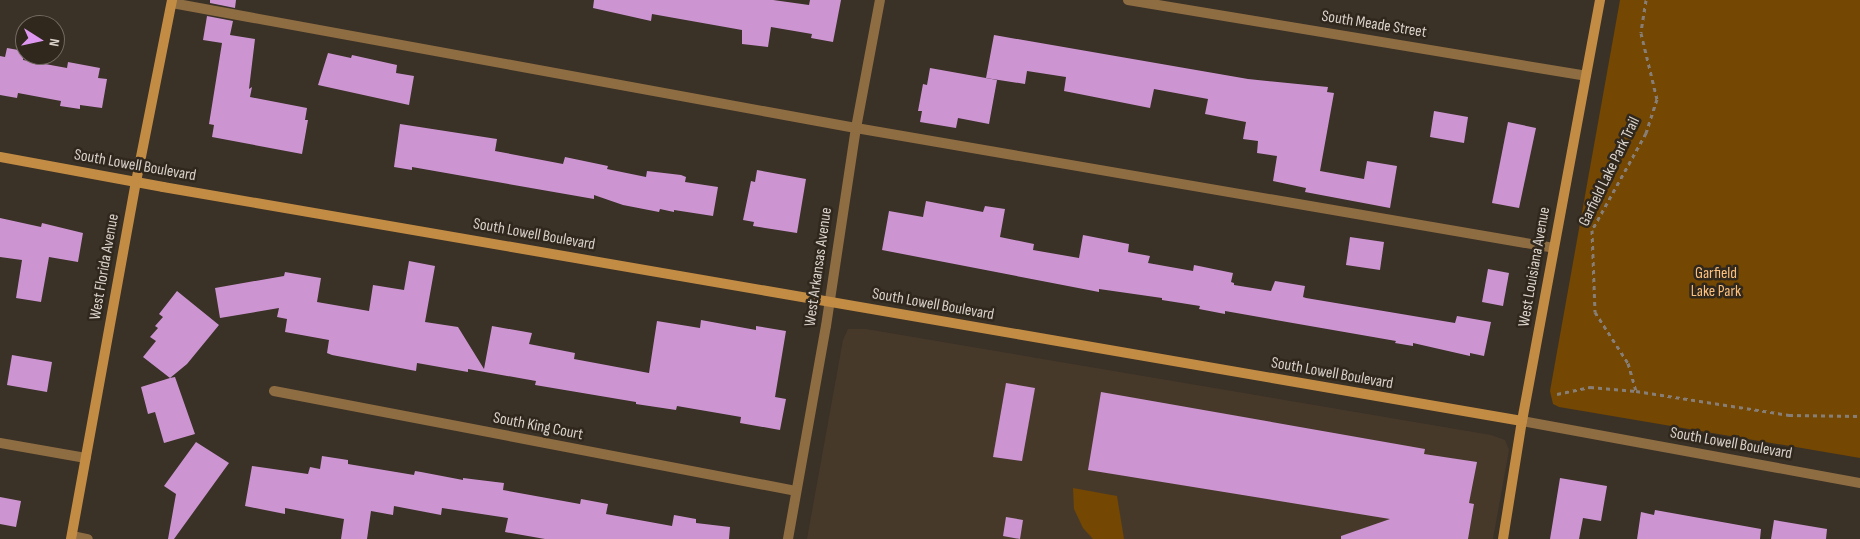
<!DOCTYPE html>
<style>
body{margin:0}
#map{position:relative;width:1860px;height:539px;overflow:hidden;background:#3a3127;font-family:"Sofia Sans Condensed",sans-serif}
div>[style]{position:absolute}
.built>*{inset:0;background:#47392a}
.green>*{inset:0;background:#744702}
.building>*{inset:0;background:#cc95d2}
.path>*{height:3px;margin-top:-1.5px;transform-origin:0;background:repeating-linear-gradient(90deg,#877f77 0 4px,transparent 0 8px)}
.lane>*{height:10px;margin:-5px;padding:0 5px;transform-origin:5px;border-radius:5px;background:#8f6d42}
.street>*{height:10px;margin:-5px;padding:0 5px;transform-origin:5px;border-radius:5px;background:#8f6d42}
.secondary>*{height:10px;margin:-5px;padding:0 5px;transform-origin:5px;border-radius:5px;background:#c38c44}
span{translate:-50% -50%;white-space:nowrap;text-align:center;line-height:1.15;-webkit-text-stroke:5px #30271d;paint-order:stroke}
.street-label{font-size:16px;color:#d9d3cc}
.park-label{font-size:16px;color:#fbc07e}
.north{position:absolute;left:15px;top:15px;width:50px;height:50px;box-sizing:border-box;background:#30271d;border:1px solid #746c63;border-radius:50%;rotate:100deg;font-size:14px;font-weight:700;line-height:20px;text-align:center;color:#d9d3cc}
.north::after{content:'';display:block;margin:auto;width:18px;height:22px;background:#de98f2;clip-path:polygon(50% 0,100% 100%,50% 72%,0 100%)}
</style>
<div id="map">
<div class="built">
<i style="clip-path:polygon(848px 329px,866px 329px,1491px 435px,1505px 440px,1509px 450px,1493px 539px,807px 539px,843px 340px)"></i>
</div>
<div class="green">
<i style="clip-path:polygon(1620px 0,1860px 0,1860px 458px,1559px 407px,1553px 404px,1550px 391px)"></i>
<i style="clip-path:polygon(1073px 488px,1117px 496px,1124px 539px,1093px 539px,1083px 528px,1074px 509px)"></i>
</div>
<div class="building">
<i style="clip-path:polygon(210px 0,236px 0,235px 8px,210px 3px)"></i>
<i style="clip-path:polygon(594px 0,773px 0,809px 5px,810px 0,841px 0,833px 42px,811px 38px,812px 34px,771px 27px,768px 47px,742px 44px,742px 30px,652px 14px,651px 21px,593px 8px)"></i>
<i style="clip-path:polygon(207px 16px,233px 21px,230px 35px,255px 39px,249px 89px,252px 87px,250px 97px,307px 108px,305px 120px,308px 120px,302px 154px,212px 137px,214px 125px,209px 124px,222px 43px,203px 40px)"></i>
<i style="clip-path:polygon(994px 35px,1248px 79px,1328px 87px,1327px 92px,1334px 93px,1320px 171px,1364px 179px,1367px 161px,1397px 166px,1390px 208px,1305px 192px,1306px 188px,1273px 181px,1277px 156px,1257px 153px,1258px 141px,1243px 139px,1246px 122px,1205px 114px,1208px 99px,1154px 89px,1150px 108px,1064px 91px,1066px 77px,1027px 71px,1025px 84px,986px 78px)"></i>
<i style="clip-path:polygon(7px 48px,24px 51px,23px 60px,67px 68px,68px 62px,100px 68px,98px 78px,107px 79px,102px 108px,80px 105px,80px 109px,60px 106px,61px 101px,18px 93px,17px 98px,0 95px,0 56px,5px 57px)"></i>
<i style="clip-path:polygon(328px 53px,351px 58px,352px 55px,397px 65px,396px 73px,414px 76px,409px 105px,318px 85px)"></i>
<i style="clip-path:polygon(930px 68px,997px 80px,989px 124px,958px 118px,956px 128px,920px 122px,922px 111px,918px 111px,923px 84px,927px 85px)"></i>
<i style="clip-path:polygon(1434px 111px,1468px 117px,1464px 143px,1430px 137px)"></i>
<i style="clip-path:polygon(1508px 122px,1536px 128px,1519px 208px,1492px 203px)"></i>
<i style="clip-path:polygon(400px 124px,497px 139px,495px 151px,563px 164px,565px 157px,608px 166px,607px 169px,646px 177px,647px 171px,681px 175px,686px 177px,685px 182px,718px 187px,713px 216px,674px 210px,674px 212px,660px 209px,659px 212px,623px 205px,594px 195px,594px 199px,412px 167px,412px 170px,394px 167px)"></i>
<i style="clip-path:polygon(757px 170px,806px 179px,797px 233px,753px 226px,754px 222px,743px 220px,751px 181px,755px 182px)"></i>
<i style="clip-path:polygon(926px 201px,983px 212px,985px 206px,1005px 209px,1000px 237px,1034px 244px,1033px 250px,1079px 258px,1083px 235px,1129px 244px,1128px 252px,1150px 256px,1148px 263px,1193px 271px,1194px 265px,1233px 273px,1231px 282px,1234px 283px,1234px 285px,1271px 291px,1275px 281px,1305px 286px,1303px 297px,1306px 298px,1455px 323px,1457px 316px,1491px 322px,1484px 356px,1470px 353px,1470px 356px,1413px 343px,1413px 346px,1395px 343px,1396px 341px,1287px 322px,1225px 311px,1225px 314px,1199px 309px,1200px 306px,1162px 300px,1162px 298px,1099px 289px,1099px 292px,882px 250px,889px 211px,923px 217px)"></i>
<i style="clip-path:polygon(0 218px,41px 227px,42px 223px,83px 233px,78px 262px,49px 257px,41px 302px,16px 298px,22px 260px,0 257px)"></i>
<i style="clip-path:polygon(1350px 237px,1384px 242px,1380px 270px,1346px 265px)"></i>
<i style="clip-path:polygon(409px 261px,435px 266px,425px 322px,458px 327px,484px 369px,492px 326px,532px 333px,529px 344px,575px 353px,574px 359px,649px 373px,657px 321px,700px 328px,701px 320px,756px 330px,756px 326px,786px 331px,775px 397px,786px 399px,780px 430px,740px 423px,741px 417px,677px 406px,676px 410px,636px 404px,636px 402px,535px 385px,536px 381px,468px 369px,468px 372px,417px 363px,416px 371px,332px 355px,327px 353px,329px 340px,285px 332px,287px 319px,277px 317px,279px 308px,220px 318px,215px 288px,284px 276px,285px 272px,321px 278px,317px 302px,369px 311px,373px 285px,404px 290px)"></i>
<i style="clip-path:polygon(1488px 269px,1509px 273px,1503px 306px,1482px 302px)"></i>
<i style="clip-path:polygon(177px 291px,219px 325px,187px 364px,170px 378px,175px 377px,195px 434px,164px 443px,155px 412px,148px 414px,141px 387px,170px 378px,143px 357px,156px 341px,150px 337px,158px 328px,155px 326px,163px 317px,159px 314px)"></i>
<i style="clip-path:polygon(12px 355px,52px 362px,47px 392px,7px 385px)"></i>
<i style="clip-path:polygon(1006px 383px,1035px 388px,1022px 461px,993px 457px)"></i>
<i style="clip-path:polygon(1101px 392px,1425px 449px,1424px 454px,1477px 462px,1469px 503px,1474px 504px,1468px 539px,1341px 539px,1341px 536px,1390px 519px,1088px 470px)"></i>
<i style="clip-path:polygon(196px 442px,229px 463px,174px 539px,168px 539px,176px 494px,164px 486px)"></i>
<i style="clip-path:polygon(322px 456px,348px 460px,348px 464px,414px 475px,415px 471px,421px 472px,463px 480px,463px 478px,504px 483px,503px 490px,580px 504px,581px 499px,608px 504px,606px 514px,672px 526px,674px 515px,696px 519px,696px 523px,730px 527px,729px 539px,545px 539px,505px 532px,508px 518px,442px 508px,441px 515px,394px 506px,393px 515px,371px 511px,367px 539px,341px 539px,344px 519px,285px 508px,285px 514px,245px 506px,252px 466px,308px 474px,310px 467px,320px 469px)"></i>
<i style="clip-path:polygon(1560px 478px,1607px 486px,1601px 521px,1583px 518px,1579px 539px,1550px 539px)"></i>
<i style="clip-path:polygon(0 497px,21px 501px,16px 527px,0 524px)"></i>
<i style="clip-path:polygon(1655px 510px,1761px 529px,1760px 539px,1637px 539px,1641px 512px,1654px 515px)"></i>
<i style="clip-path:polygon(1006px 517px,1023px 520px,1020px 539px,1003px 536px)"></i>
<i style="clip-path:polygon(1774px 520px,1827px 529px,1826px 539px,1771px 539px)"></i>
</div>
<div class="path">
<i style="left:1646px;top:0;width:33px;rotate:99deg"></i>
<i style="left:1641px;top:33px;width:68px;rotate:76.4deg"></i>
<i style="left:1657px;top:99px;width:36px;rotate:108deg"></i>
<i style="left:1646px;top:133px;width:111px;rotate:119.1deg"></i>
<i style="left:1592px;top:230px;width:82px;rotate:87.9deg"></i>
<i style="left:1595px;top:312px;width:61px;rotate:57.1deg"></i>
<i style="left:1628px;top:363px;width:29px;rotate:74deg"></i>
<i style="left:1636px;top:391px;width:155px;rotate:8.9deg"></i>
<i style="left:1789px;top:415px;width:71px;rotate:0.8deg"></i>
<i style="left:1557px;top:394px;width:34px;rotate:-12deg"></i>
<i style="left:1590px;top:387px;width:46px;rotate:5deg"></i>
</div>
<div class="lane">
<i style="left:172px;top:3px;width:695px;rotate:10.36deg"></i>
<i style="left:856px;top:128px;width:708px;rotate:9.75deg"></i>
<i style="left:72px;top:536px;width:16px;rotate:11deg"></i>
</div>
<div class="street">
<i style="left:1128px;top:0;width:464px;rotate:9.4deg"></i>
<i style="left:274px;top:391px;width:531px;rotate:10.84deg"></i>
<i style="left:1522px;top:421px;width:344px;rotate:10.4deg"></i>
<i style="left:0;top:443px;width:87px;rotate:9.9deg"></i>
<i style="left:788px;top:539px;width:216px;rotate:-79.9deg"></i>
<i style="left:826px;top:326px;width:200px;rotate:-81.4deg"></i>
<i style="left:856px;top:128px;width:130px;rotate:-79.4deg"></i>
</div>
<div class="secondary">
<i style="left:0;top:157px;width:166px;rotate:10.4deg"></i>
<i style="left:163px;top:187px;width:1379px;rotate:9.77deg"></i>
<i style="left:71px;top:539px;width:363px;rotate:-79.7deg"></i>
<i style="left:136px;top:182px;width:186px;rotate:-78.8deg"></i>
<i style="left:1503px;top:539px;width:120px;rotate:-80.9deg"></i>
<i style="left:1522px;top:421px;width:428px;rotate:-79.5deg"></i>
</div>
<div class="street-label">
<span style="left:1374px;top:25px;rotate:9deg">South Meade Street</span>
<span style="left:135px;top:166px;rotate:10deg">South Lowell Boulevard</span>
<span style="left:1610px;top:172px;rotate:-64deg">Garfield Lake Park Trail</span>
<span style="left:534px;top:235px;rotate:10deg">South Lowell Boulevard</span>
<span style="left:105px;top:267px;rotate:-80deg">West Florida Avenue</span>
<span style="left:819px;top:267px;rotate:-82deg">West Arkansas Avenue</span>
<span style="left:1535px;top:267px;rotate:-80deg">West Louisiana Avenue</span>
<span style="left:933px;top:305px;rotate:10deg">South Lowell Boulevard</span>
<span style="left:1332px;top:374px;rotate:10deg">South Lowell Boulevard</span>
<span style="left:538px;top:427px;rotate:11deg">South King Court</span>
<span style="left:1731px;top:444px;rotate:10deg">South Lowell Boulevard</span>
</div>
<div class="park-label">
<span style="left:1716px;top:283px">Garfield<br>Lake Park</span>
</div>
<div class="north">N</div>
</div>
